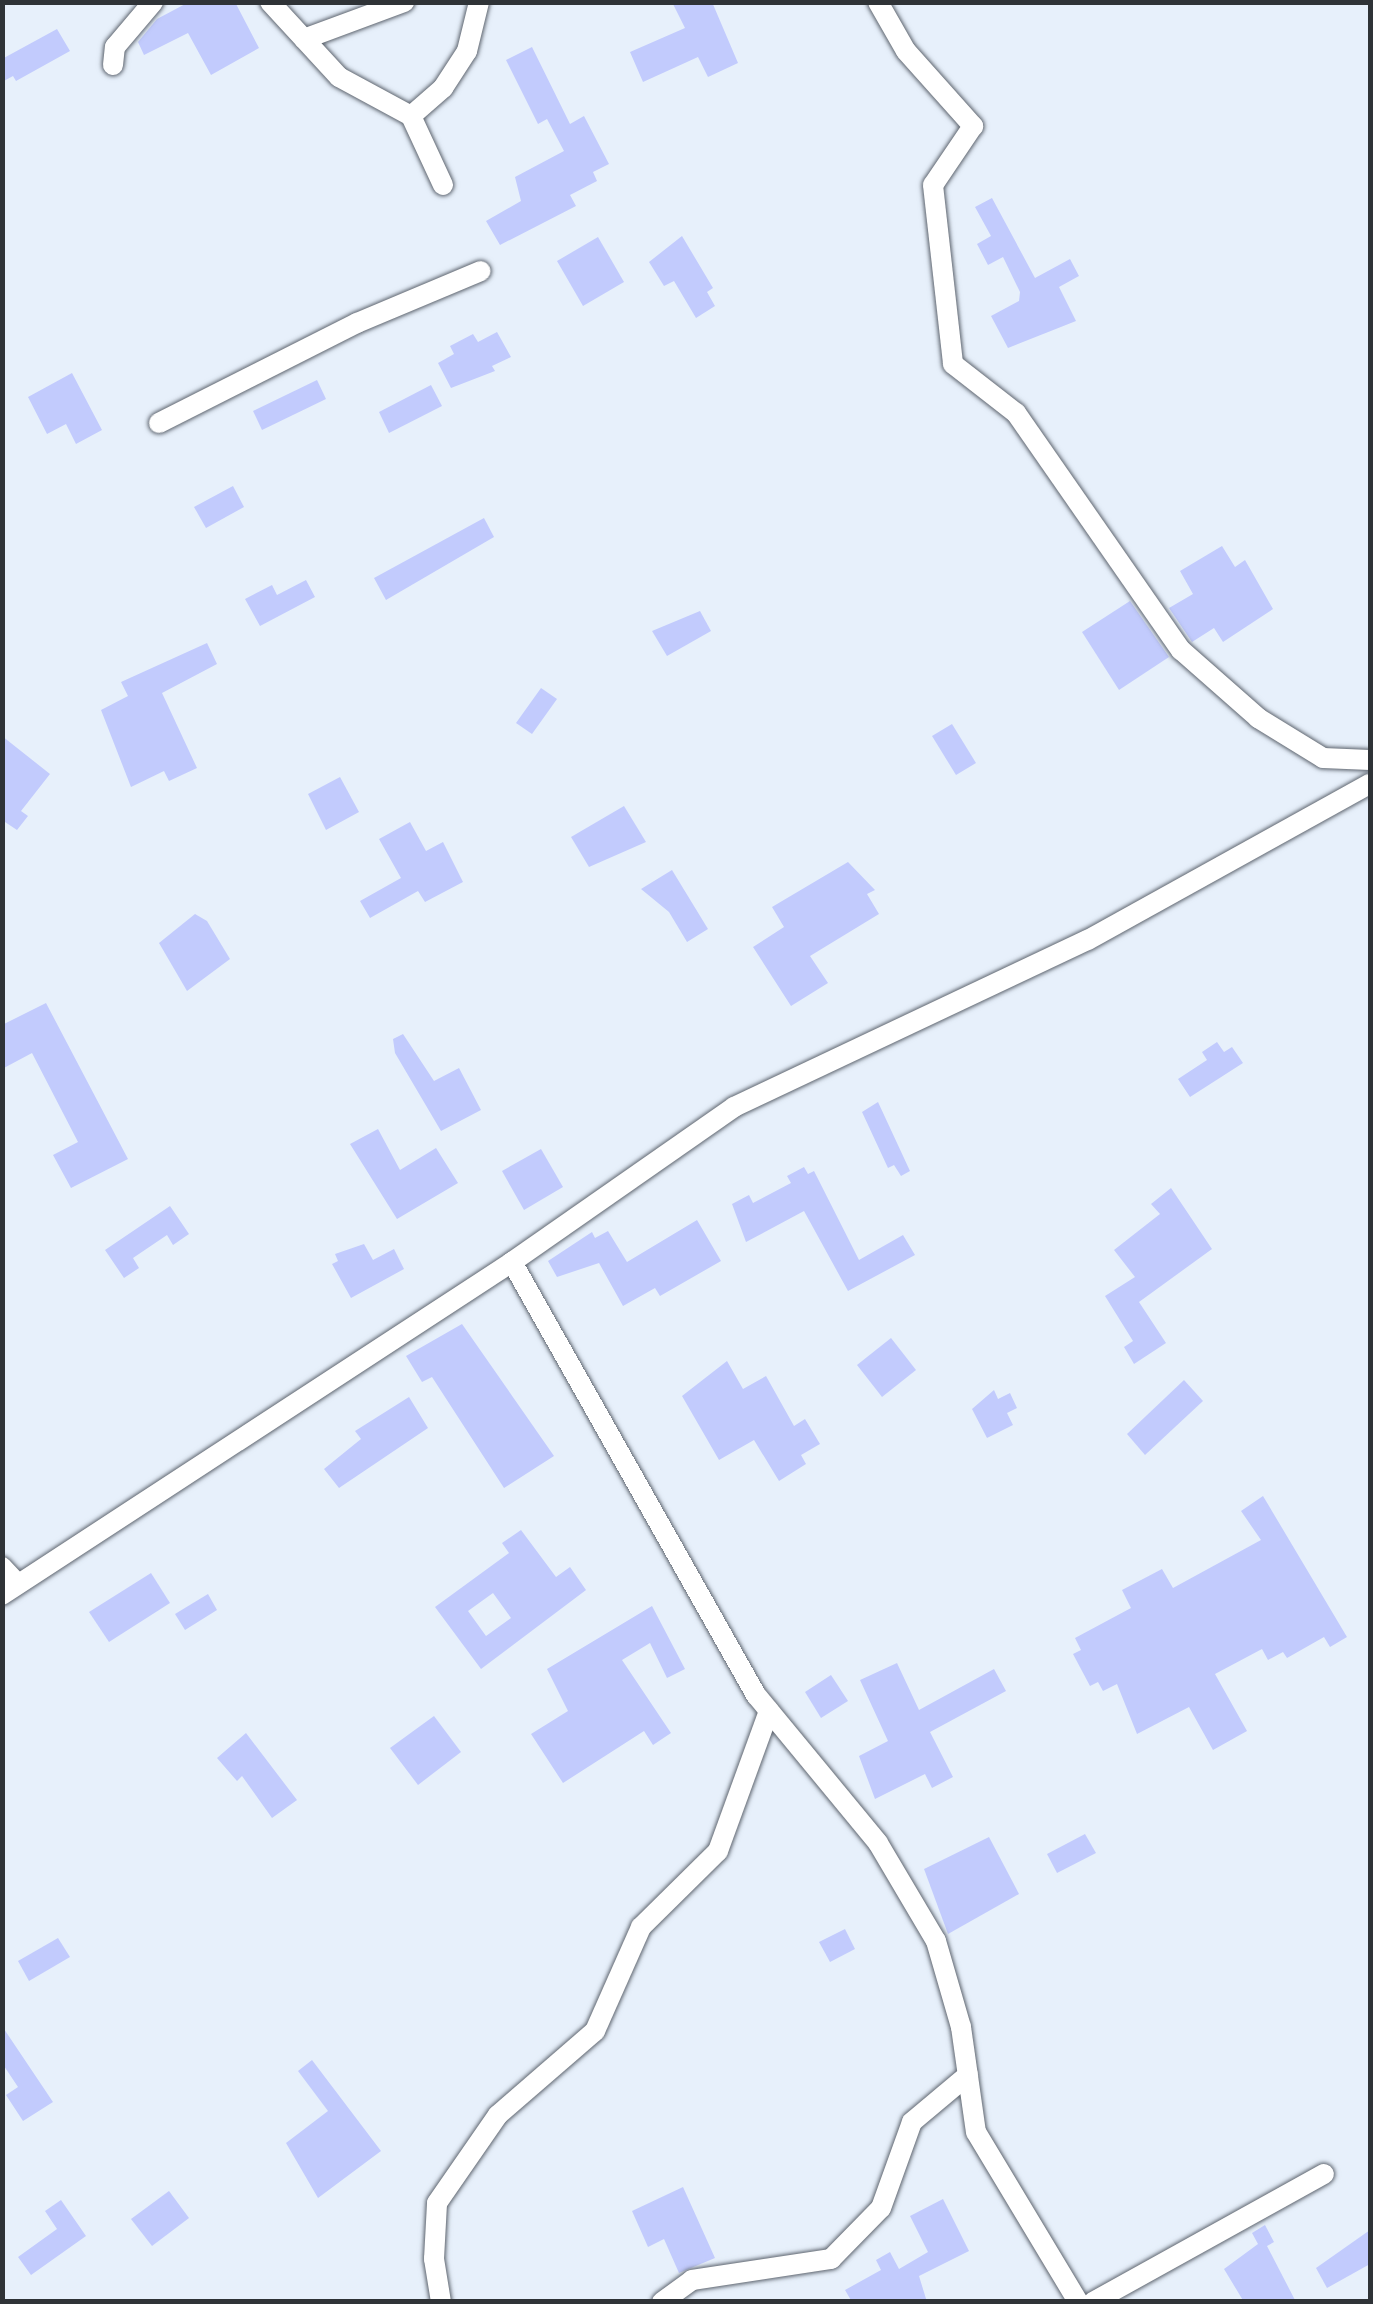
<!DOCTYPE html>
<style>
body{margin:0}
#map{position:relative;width:1373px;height:2304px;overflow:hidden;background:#e7f0fb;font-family:Rubik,sans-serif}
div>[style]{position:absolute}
.building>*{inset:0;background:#c2cbfd}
.roads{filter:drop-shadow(0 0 2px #5e656f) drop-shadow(0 0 2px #5e656f)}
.minor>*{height:20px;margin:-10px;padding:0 10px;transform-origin:10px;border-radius:10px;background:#fff}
span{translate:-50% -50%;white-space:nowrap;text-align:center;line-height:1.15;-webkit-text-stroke:8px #e7f0fb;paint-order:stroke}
.frame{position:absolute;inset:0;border:5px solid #2f3337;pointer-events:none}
</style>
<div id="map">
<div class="building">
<i style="clip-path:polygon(189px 2px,235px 2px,259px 48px,211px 75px,188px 33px,144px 55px,138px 42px,157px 19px)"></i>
<i style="clip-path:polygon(672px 2px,712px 2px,738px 63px,708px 77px,698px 57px,643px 82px,630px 52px,685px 28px)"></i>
<i style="clip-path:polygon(57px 29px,70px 51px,16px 81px,13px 76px,2px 82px,2px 59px)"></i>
<i style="clip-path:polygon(532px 47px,570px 124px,584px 116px,609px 164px,593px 172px,597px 181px,570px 195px,576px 206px,500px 245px,486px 221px,521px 201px,515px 177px,564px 151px,547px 119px,538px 124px,506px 60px)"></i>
<i style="clip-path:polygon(992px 198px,1035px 278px,1070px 259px,1079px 276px,1059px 287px,1076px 321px,1008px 348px,991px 316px,1019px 301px,1020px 292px,1003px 257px,988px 265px,977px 244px,991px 236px,975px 207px)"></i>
<i style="clip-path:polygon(682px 236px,713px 288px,707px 292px,715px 306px,696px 318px,674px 281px,664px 286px,649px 262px)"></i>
<i style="clip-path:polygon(598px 237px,624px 282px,583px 306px,557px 261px)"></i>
<i style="clip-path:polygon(497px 332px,511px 357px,492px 366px,495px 371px,451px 388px,438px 363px,454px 354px,450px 346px,473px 334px,478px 342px)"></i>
<i style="clip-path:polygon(72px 373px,102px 430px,76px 444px,66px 424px,47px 434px,28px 397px)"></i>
<i style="clip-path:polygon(317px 380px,326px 399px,262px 430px,253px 411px)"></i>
<i style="clip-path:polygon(431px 385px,442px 406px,389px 433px,379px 412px)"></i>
<i style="clip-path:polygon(233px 486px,244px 507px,206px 528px,194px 507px)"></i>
<i style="clip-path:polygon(484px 518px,494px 537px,386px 600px,374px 578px)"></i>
<i style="clip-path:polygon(1222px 546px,1235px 567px,1245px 560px,1273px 609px,1223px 642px,1214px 628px,1192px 642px,1169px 608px,1193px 594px,1180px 571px)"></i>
<i style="clip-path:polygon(306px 580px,315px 597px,260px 626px,245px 599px,272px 585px,277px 595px)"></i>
<i style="clip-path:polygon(1130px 601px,1169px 657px,1119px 690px,1082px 632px)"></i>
<i style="clip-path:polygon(700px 611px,711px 631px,667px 656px,652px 631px)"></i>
<i style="clip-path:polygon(207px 643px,217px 664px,162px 693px,197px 768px,169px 781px,164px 771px,131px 787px,101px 710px,128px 696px,121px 682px)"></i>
<i style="clip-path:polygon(541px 688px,557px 699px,532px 734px,516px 723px)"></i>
<i style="clip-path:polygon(952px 724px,976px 763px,956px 775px,932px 736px)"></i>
<i style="clip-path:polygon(2px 736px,50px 774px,21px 811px,28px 816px,17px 830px,2px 820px)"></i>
<i style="clip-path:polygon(340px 777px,359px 812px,326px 830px,308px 794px)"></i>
<i style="clip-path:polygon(624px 806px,646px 842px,589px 867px,571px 837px)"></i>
<i style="clip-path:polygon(410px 822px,426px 851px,443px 842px,463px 882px,425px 902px,418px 891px,370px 918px,360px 901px,401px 878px,379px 839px)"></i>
<i style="clip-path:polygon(848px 862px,875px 890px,867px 894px,879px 914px,810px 956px,828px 983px,791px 1006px,753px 947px,784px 927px,772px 907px)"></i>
<i style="clip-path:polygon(672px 870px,708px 929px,687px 942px,669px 912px,641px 889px)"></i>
<i style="clip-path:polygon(195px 914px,207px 921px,230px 959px,187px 991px,159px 943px)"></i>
<i style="clip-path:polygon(46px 1003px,128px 1159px,71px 1188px,53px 1155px,78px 1142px,32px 1053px,2px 1069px,2px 1025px)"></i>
<i style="clip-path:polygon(403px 1034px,434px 1081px,459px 1068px,481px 1110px,441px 1131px,395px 1053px,393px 1039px)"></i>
<i style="clip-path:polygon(1217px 1042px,1224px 1052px,1232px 1047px,1243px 1063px,1190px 1097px,1178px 1079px,1207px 1060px,1202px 1052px)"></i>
<i style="clip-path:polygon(878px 1102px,910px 1171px,901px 1176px,894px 1165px,888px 1168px,862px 1112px)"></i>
<i style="clip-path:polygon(378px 1129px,400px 1170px,436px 1148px,458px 1183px,397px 1219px,350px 1144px)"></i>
<i style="clip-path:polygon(541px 1149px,563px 1187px,524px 1210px,502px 1171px)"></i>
<i style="clip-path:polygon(804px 1167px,808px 1174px,814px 1171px,859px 1260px,903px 1235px,915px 1255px,848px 1291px,804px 1211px,746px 1242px,732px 1204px,749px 1195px,753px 1203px,791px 1183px,787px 1176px)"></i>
<i style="clip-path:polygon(1171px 1188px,1212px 1249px,1139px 1302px,1166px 1343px,1134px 1364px,1124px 1347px,1133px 1341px,1105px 1296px,1135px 1277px,1114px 1250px,1160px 1214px,1151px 1204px)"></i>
<i style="clip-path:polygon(170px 1206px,189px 1234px,173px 1245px,167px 1235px,133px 1258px,139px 1268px,124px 1278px,105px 1250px)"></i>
<i style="clip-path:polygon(697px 1220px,721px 1261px,660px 1296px,655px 1288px,623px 1306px,599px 1263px,557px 1277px,548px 1261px,592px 1232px,595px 1238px,608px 1231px,627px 1262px)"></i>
<i style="clip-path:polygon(364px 1244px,373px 1260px,394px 1249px,404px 1269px,351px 1298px,332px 1264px,338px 1261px,335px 1254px)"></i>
<i style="clip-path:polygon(462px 1324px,554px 1456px,504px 1488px,432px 1377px,422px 1382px,406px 1356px)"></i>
<i style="clip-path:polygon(891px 1338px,916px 1370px,882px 1397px,857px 1365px)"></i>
<i style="clip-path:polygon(727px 1361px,743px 1389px,766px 1376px,794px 1426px,805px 1419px,820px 1444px,801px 1455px,806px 1464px,779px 1481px,754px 1440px,719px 1460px,682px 1396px)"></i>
<i style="clip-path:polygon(1184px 1380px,1203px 1401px,1145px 1455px,1127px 1434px)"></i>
<i style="clip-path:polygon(994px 1390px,998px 1399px,1010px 1393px,1017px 1408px,1007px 1413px,1013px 1425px,987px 1438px,972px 1409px)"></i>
<i style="clip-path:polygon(409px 1397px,428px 1428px,339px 1488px,324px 1469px,361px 1439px,355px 1431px)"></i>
<i style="clip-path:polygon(1263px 1496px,1347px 1637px,1330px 1647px,1324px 1637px,1287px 1658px,1283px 1652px,1268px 1660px,1262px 1649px,1215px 1674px,1247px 1731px,1213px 1750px,1189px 1707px,1137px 1734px,1117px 1684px,1103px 1691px,1098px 1682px,1090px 1686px,1073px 1654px,1081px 1650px,1075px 1638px,1131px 1608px,1122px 1590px,1162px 1569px,1173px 1588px,1261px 1540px,1241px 1511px)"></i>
<i style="clip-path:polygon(evenodd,521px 1530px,556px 1577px,570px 1567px,586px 1590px,481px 1669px,435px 1607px,509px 1553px,502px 1543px,521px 1530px,493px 1593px,511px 1618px,486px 1636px,468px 1611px,493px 1593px)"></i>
<i style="clip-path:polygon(151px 1573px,170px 1603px,109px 1642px,89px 1612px)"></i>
<i style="clip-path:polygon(208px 1594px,217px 1610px,185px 1630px,175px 1614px)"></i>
<i style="clip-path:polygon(652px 1606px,685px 1669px,667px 1678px,650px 1643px,622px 1660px,671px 1733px,653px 1745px,644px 1731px,563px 1783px,531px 1734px,568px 1711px,547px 1669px)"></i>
<i style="clip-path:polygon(897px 1663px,919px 1710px,994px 1669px,1006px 1691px,930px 1732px,953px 1777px,932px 1788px,925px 1774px,875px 1799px,859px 1756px,888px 1741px,860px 1680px)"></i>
<i style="clip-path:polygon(831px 1675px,848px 1701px,821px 1718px,805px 1692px)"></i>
<i style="clip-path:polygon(434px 1716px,461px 1752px,418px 1785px,390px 1748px)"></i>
<i style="clip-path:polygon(246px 1733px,297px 1800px,272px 1818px,242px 1776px,237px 1781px,217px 1758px)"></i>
<i style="clip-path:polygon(1085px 1834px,1096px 1853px,1057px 1873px,1047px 1854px)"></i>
<i style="clip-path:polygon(989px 1837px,1019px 1894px,948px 1934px,924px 1869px)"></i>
<i style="clip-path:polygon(845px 1929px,855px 1949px,830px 1962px,819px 1942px)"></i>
<i style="clip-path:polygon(58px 1938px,70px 1957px,29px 1981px,18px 1961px)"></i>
<i style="clip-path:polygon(2px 2026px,53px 2102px,23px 2121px,6px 2095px,18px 2087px,2px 2063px)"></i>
<i style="clip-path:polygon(312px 2060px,381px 2151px,318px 2198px,286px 2143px,328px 2111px,298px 2071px)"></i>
<i style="clip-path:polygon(683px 2187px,715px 2258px,679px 2273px,664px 2239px,648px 2247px,632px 2211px)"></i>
<i style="clip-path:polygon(169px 2191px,189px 2218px,152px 2246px,131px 2219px)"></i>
<i style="clip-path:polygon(943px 2199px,969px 2251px,919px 2276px,927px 2302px,852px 2302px,845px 2290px,881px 2270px,876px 2260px,890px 2252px,899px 2269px,928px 2252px,910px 2216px)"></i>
<i style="clip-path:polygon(61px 2200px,86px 2236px,31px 2275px,18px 2257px,57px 2229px,45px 2211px)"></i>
<i style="clip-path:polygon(1265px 2225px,1274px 2242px,1267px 2246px,1296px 2302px,1244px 2302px,1224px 2269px,1258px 2244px,1252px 2233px)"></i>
<i style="clip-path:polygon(1370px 2230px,1370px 2264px,1327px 2288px,1316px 2268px)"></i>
</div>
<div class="roads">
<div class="minor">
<i style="left:270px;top:2px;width:102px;rotate:47.4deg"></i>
<i style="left:339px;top:77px;width:82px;rotate:28.4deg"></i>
<i style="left:411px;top:116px;width:76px;rotate:65.1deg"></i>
<i style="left:878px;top:2px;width:56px;rotate:60.3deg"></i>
<i style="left:906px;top:51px;width:101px;rotate:48.2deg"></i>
<i style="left:973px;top:126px;width:71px;rotate:124.1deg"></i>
<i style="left:933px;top:185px;width:180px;rotate:83.6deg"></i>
<i style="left:953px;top:364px;width:80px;rotate:37.9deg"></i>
<i style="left:1016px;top:413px;width:289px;rotate:55.2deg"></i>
<i style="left:1181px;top:650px;width:103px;rotate:41.4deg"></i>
<i style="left:1258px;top:718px;width:76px;rotate:31.6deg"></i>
<i style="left:1323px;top:758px;width:47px;rotate:2.4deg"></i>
<i style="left:304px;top:39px;width:107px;rotate:-20.3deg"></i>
<i style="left:113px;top:65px;width:18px;rotate:-84deg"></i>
<i style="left:115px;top:47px;width:59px;rotate:-49.8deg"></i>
<i style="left:411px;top:116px;width:43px;rotate:-41.2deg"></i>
<i style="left:443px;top:88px;width:44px;rotate:-57deg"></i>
<i style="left:467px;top:51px;width:50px;rotate:-76.2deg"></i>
<i style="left:159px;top:423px;width:222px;rotate:-26.8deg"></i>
<i style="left:357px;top:323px;width:134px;rotate:-22.8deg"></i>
<i style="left:512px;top:1262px;width:498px;rotate:60.6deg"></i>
<i style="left:757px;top:1696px;width:190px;rotate:50.5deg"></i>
<i style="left:878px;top:1843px;width:114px;rotate:59.4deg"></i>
<i style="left:936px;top:1941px;width:90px;rotate:73.8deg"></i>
<i style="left:961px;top:2027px;width:106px;rotate:81.9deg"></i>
<i style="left:976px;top:2132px;width:198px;rotate:59deg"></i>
<i style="left:2px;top:1567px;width:22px;rotate:47deg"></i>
<i style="left:2px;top:1595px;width:609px;rotate:-33.14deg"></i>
<i style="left:512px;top:1262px;width:271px;rotate:-34.9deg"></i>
<i style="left:734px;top:1107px;width:391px;rotate:-25.3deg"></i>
<i style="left:1088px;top:940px;width:322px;rotate:-29deg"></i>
<i style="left:441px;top:2302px;width:44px;rotate:-99.2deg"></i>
<i style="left:434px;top:2259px;width:56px;rotate:-86.9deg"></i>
<i style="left:437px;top:2203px;width:107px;rotate:-55.3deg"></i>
<i style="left:498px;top:2115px;width:128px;rotate:-40.9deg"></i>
<i style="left:595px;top:2031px;width:114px;rotate:-66.1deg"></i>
<i style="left:641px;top:1927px;width:108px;rotate:-44.6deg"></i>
<i style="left:718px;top:1851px;width:149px;rotate:-70deg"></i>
<i style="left:662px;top:2302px;width:37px;rotate:-36deg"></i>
<i style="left:692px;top:2280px;width:141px;rotate:-8.6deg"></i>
<i style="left:831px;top:2259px;width:71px;rotate:-45.6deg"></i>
<i style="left:881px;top:2208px;width:91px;rotate:-70.2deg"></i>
<i style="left:912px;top:2122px;width:73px;rotate:-40deg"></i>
<i style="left:1093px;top:2302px;width:264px;rotate:-29deg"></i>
</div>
</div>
<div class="frame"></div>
</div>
